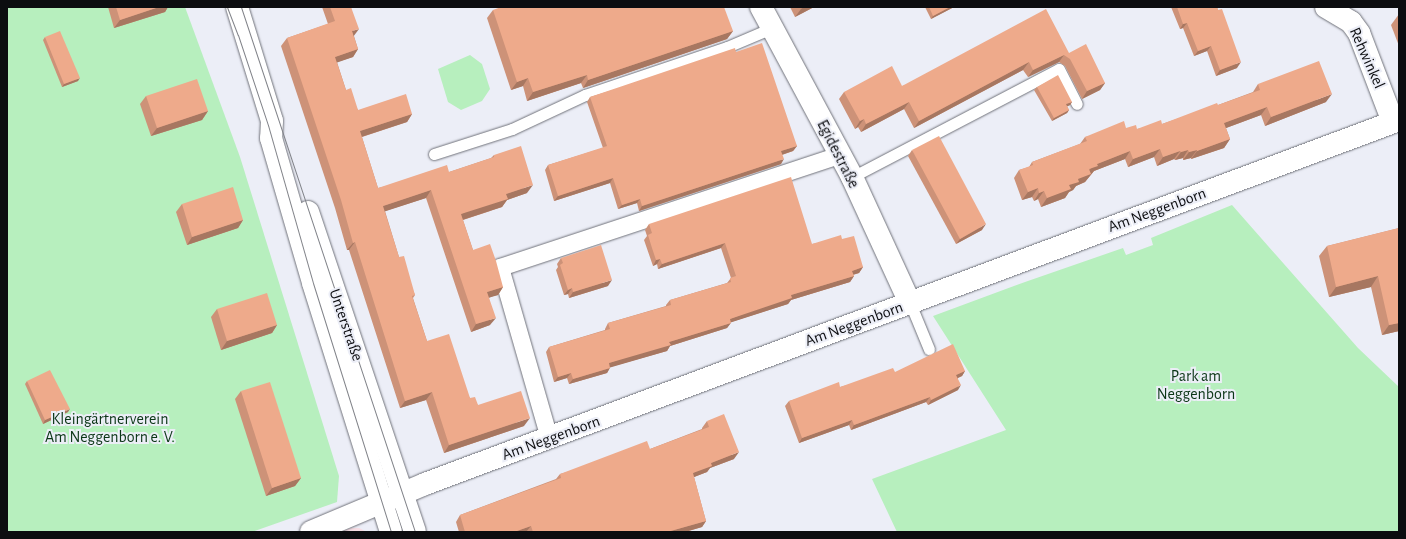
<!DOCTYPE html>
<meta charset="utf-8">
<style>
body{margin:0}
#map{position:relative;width:1406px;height:539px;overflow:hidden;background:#eceef7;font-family:"Alegreya Sans",sans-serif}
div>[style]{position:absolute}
.commercial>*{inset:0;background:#f7dde4}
.green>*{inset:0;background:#b7efbe}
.roads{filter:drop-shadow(0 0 1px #70727a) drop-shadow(0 0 1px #70727a)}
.service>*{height:11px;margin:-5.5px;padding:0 5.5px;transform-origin:5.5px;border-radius:5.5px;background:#fff}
.pedestrian>*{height:17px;margin:-8.5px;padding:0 8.5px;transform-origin:8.5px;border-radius:8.5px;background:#fff}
.minor>*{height:22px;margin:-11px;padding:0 11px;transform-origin:11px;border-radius:11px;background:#fff}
.secondary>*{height:22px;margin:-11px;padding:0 11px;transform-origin:11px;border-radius:11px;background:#fff}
.tram>*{height:1px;margin:-0.5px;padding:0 0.5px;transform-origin:0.5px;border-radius:0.5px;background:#818389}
.wall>*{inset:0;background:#cd9278}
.shaded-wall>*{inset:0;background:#a77761}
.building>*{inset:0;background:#eeaa8b}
span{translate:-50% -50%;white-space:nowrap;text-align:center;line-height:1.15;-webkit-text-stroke:4px #eceef7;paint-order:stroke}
.street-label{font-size:16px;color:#0c0d10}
.park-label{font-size:16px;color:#0b3616}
.frame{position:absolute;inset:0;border:8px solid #0c0d10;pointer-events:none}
</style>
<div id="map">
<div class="commercial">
<i style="clip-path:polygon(351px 528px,359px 528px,367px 532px,340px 532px)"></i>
</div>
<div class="green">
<i style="clip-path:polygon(7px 7px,185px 7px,240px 157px,339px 476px,337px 502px,252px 532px,7px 532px)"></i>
<i style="clip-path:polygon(470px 55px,482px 64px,490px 89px,482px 101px,461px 110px,448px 102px,438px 69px)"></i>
<i style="clip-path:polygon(1232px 205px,1358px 348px,1399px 387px,1399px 532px,897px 532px,872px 479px,1006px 430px,933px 316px,1025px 282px,1123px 248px,1126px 255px,1153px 245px,1151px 238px)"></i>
</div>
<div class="roads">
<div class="service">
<i style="left:434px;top:154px;width:82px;rotate:-17.8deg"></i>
<i style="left:512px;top:129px;width:81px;rotate:-25deg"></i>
<i style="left:585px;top:95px;width:150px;rotate:-18.7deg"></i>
<i style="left:727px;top:47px;width:49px;rotate:-22.9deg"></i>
<i style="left:852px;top:177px;width:233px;rotate:-27.6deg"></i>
<i style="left:1059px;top:69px;width:39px;rotate:63deg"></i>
<i style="left:910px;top:303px;width:50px;rotate:67.6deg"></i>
</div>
<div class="pedestrian">
<i style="left:549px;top:438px;width:178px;rotate:-106deg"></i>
<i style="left:500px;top:267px;width:357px;rotate:-18.3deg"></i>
</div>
<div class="minor">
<i style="left:761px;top:7px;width:193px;rotate:61.8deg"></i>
<i style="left:852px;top:177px;width:139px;rotate:65.3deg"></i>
<i style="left:1326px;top:7px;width:29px;rotate:31deg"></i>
<i style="left:1351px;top:22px;width:14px;rotate:54deg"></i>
<i style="left:1359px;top:33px;width:95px;rotate:69.1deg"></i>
<i style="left:311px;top:532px;width:124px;rotate:-22.8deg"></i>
<i style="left:425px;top:484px;width:1040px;rotate:-20.49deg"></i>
</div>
<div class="secondary">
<i style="left:237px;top:7px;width:119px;rotate:72.9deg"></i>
<i style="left:272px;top:121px;width:17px;rotate:93deg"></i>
<i style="left:271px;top:138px;width:151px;rotate:73.8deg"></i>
<i style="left:313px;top:283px;width:261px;rotate:72.6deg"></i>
<i style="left:308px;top:212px;width:337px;rotate:71.5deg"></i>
</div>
</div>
<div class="tram">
<i style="left:227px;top:7px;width:30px;rotate:69deg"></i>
<i style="left:238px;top:35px;width:95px;rotate:71.6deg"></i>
<i style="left:268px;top:125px;width:164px;rotate:74.1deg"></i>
<i style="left:313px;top:283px;width:261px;rotate:72.6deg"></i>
<i style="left:241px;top:7px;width:553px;rotate:71.66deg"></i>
</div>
<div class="wall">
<i style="clip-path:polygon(108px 7px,168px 7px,165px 12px,114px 28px)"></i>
<i style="clip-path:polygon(322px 7px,351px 7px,354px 36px,358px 49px,353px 57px,337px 62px,346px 90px,358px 110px,412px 114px,407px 122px,362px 137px,378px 188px,449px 172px,491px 158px,494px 155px,527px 193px,507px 200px,502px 207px,463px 220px,473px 250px,503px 287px,498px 295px,489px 297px,490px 325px,471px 332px,426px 198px,385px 211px,399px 257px,415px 295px,413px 298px,427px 341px,470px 398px,478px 405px,524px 426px,444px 453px,426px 400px,400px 408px,349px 250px,347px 250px,335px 208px,281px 46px,287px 38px,328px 24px)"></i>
<i style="clip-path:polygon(790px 7px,814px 7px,795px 17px)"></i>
<i style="clip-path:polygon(925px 7px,954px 7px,931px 19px)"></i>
<i style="clip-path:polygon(1171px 7px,1217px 7px,1237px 68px,1216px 76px,1207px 51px,1194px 56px,1183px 28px,1180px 29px)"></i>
<i style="clip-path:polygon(493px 10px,733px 31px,727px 39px,583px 88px,581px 83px,527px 101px,523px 86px,511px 90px,487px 18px)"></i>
<i style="clip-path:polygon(1399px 14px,1399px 46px,1391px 25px)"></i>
<i style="clip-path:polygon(45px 37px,78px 81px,62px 87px,43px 40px)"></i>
<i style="clip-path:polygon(736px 52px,797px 146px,793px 151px,782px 155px,781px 164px,639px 211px,637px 203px,618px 209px,610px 183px,554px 201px,545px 170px,548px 165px,603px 148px,587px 102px,590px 97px)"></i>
<i style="clip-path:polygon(1069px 53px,1105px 83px,1100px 90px,1082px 99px,1065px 66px,1059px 62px,1028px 77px,1023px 70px,914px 128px,904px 109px,861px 132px,858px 127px,855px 129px,839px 99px,844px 92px,902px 86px)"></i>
<i style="clip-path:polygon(1258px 84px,1326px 102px,1265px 126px,1261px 115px,1226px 128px,1230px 139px,1224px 148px,1191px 159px,1191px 158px,1183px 160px,1183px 158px,1175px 160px,1174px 159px,1157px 166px,1154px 157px,1128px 167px,1125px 159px,1094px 171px,1085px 182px,1076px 186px,1073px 190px,1069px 192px,1065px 198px,1041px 207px,1038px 199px,1034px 201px,1032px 197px,1022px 200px,1014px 178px,1019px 170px,1029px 167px,1032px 162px,1080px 144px,1085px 137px,1126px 128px,1137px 129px,1162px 124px,1218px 105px,1253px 92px)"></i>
<i style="clip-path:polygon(1037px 87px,1072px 102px,1070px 105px,1067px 106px,1069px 110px,1067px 113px,1052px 121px,1034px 90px)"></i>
<i style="clip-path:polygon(146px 96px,208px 111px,202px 120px,151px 136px,140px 104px)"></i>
<i style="clip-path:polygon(912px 150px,982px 230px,956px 244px,908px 156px)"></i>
<i style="clip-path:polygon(182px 204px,243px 220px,238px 228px,187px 245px,176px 212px)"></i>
<i style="clip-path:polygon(649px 224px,812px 244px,842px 239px,863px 267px,859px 273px,853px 275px,854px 276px,850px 282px,791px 300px,788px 304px,731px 322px,727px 328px,670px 346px,667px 351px,610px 367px,607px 373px,569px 384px,567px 378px,554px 382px,546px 352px,549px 347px,605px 330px,605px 329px,608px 323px,666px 306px,666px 305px,670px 300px,727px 283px,731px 278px,721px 248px,658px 269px,657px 264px,653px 266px,644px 240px,647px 236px,645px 230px)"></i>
<i style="clip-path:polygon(1399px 228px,1399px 331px,1382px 335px,1371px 287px,1329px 297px,1319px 256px,1327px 246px)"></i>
<i style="clip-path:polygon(561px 258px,608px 286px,569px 298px,568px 294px,564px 295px,556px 270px,558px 267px,557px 264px)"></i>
<i style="clip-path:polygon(217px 309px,277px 325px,272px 333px,221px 350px,211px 317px)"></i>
<i style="clip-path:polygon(965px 371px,962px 376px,958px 378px,958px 390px,928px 405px,926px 402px,851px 430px,849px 425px,799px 443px,785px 406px,789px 401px,895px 372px)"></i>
<i style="clip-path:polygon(27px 381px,68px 412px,43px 424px,25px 384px)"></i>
<i style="clip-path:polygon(241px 391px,301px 478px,295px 486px,266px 496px,235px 399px)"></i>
<i style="clip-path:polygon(707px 421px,734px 459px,710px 468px,707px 472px,694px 477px,706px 521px,702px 527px,685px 532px,459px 532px,456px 522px,460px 515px,556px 479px,560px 474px,650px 449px,702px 429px,702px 428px)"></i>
</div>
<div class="shaded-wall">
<i style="clip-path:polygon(159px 7px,168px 7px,165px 12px,114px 28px,120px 20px)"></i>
<i style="clip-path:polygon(804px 7px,814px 7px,795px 17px,801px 9px)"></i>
<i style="clip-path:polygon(950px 7px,954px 7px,931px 19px,933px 16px)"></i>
<i style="clip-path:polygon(1187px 23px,1183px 28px,1180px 29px,1183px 24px)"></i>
<i style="clip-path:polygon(359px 29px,353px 37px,352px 31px)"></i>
<i style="clip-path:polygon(733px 31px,727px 39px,583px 88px,588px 80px)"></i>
<i style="clip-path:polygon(1211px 46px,1207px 51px,1194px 56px,1198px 51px)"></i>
<i style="clip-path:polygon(358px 49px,353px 57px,330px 65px,335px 57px)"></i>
<i style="clip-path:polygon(1064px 55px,1059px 62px,1028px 77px,1033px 70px)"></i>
<i style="clip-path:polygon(1029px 62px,1023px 70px,914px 128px,919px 121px)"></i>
<i style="clip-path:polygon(1241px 62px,1237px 68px,1216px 76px,1220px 70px)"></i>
<i style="clip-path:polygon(587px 75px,581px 83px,527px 101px,533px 92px)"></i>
<i style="clip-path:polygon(80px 78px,78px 81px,62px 87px,64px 84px)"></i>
<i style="clip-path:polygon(528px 78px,523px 86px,511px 90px,517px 82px)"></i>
<i style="clip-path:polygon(1105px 83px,1100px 90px,1082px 99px,1087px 91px)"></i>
<i style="clip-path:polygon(1332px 94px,1326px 102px,1265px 126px,1271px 117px)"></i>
<i style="clip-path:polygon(909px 102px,904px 109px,861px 132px,866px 124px)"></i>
<i style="clip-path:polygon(1072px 102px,1070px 105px,1064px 108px,1066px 104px)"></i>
<i style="clip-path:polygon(1267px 107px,1261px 115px,1218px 131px,1224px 123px)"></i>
<i style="clip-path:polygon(1069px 110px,1067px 113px,1052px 121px,1054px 118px)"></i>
<i style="clip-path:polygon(208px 111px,202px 120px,151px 136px,157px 128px)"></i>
<i style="clip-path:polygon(412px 114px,407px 122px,355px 139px,360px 131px)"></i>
<i style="clip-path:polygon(864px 119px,858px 127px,855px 129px,860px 121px)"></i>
<i style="clip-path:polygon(1230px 139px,1224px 148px,1191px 159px,1197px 151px)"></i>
<i style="clip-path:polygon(797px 146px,793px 151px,778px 156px,781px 151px)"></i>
<i style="clip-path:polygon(1160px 149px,1154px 157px,1128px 167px,1133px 159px)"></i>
<i style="clip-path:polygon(1188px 150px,1183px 158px,1175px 160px,1181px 152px)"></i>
<i style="clip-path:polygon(1197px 150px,1191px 158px,1183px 160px,1189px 152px)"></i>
<i style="clip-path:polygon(1130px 151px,1125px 159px,1094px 171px,1085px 182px,1076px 186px,1073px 190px,1069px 192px,1065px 198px,1041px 207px,1047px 198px,1069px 185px,1097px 164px)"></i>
<i style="clip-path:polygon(1180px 151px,1174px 159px,1157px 166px,1163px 157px)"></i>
<i style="clip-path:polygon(784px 159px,781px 164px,639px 211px,642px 206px)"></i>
<i style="clip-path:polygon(613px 178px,610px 183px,554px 201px,558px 196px)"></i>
<i style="clip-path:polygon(533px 185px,527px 193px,507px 200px,502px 207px,456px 222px,461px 214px,506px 194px)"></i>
<i style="clip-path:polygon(1038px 188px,1032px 197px,1022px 200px,1028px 192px)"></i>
<i style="clip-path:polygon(431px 190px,426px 198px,377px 214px,383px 206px)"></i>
<i style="clip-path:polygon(1044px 191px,1038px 199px,1034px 201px,1039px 193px)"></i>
<i style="clip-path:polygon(640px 199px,637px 203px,618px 209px,622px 205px)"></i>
<i style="clip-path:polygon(243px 220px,238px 228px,187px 245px,192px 237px)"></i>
<i style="clip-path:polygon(986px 224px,982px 230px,956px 244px,960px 239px)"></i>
<i style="clip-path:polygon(355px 242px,349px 250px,347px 250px,353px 243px)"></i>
<i style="clip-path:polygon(725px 243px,721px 248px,658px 269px,662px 264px)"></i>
<i style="clip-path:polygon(660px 259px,657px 264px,653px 266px,656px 260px)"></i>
<i style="clip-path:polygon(863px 267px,859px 273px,848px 276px,852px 271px)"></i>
<i style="clip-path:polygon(854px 276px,850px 282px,791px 300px,788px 304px,726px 324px,730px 319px,791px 295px)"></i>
<i style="clip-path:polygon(1378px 276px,1371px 287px,1329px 297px,1336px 287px)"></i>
<i style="clip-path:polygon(612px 280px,608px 286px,569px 298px,573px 292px)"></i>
<i style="clip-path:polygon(503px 287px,498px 295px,482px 300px,487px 292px)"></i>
<i style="clip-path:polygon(572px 288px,568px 294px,564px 295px,568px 290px)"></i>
<i style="clip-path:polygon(496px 318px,490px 325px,471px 332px,476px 324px)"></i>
<i style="clip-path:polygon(731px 323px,727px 328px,670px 346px,667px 351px,605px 369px,609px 363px,669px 342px)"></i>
<i style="clip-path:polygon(1399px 323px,1399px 331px,1382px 335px,1389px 325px)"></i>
<i style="clip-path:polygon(277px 325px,272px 333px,221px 350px,227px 341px)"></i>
<i style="clip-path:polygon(610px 368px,607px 373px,569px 384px,573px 379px)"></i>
<i style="clip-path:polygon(965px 371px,962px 376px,953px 380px,956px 375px)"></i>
<i style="clip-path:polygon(571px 373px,567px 378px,554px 382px,558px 377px)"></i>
<i style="clip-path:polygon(961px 385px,958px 390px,928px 405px,931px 400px)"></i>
<i style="clip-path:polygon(432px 392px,426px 400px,400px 408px,405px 401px)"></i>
<i style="clip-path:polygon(930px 397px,926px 402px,851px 430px,854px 425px)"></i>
<i style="clip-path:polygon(70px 409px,68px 412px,43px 424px,45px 420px)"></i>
<i style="clip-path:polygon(530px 418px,524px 426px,444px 453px,449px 445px)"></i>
<i style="clip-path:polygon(852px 420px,849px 425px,799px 443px,802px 438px)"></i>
<i style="clip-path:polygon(739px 452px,734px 459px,710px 468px,707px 472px,689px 479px,693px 473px,711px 463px)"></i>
<i style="clip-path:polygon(301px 478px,295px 486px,266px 496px,272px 488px)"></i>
<i style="clip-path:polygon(706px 521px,702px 527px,685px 532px,667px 532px)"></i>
<i style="clip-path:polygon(531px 526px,526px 532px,514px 532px)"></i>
</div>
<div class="building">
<i style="clip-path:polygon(116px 7px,159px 7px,120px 20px)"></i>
<i style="clip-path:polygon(330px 7px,351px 7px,359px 29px,352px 31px,358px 49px,335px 57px,346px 90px,351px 88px,358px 110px,406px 94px,412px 114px,360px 131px,378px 188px,447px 165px,449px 172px,494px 157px,494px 155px,521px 146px,533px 185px,506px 194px,508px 199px,461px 214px,473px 250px,490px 244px,496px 261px,503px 287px,487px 292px,496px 318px,476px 324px,431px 190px,383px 206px,399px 257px,404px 256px,415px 295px,412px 296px,427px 341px,449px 334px,470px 398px,475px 397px,478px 405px,521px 391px,530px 418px,449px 445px,432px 392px,405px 401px,355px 242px,353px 243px,341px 200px,287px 38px,335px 21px)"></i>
<i style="clip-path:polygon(501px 7px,724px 7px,733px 31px,588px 80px,587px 75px,533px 92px,528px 78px,517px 82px,493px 10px)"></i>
<i style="clip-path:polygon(929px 7px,950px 7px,933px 16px)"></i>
<i style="clip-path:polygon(1177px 7px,1217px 7px,1218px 10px,1222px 9px,1241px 62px,1220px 70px,1211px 46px,1198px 51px,1187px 23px,1183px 24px)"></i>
<i style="clip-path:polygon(1046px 9px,1069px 53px,1086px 44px,1105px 83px,1087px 91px,1070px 59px,1064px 55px,1033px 70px,1029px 62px,919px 121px,909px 102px,866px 124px,864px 119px,860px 121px,844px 92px,892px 66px,902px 86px)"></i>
<i style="clip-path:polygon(60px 31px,80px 78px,64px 84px,45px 37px)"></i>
<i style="clip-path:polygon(762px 43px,797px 146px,781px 151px,784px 159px,642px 206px,640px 199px,622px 205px,613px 178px,558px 196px,548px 165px,607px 146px,590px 97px,735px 48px,736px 52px)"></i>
<i style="clip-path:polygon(1319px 61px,1332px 94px,1271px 117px,1267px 107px,1224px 123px,1230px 139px,1197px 151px,1197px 150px,1189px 152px,1188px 150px,1181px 152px,1180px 151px,1163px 157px,1160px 149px,1133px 159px,1130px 151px,1097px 164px,1098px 166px,1089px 169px,1091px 174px,1078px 179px,1079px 182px,1069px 185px,1071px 189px,1047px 198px,1044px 191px,1039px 193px,1038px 188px,1028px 192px,1019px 170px,1033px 165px,1032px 162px,1087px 141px,1085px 137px,1124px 121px,1126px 128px,1136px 125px,1137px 129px,1161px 120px,1162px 124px,1217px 103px,1218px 105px,1260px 90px,1258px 84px)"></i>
<i style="clip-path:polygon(1058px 75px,1072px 102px,1066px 104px,1069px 110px,1054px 118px,1037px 87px)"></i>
<i style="clip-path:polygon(197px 79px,208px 111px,157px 128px,146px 96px)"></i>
<i style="clip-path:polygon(939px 136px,986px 224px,960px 239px,912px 150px)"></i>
<i style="clip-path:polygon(791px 177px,812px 244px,841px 235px,842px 239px,854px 236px,863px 267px,852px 271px,854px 276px,791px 295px,792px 298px,730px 319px,731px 323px,669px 342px,671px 345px,609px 363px,610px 368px,573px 379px,571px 373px,558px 377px,549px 347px,610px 329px,608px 323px,671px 305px,670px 300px,731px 282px,730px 278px,736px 276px,725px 243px,662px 264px,660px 259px,656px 260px,652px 248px,648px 235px,652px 233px,649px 224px)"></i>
<i style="clip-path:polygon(233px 187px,243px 220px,192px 237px,182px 204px)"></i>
<i style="clip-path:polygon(1399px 228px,1399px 323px,1389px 325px,1378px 276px,1336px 287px,1327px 246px)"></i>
<i style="clip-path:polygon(601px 245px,612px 280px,573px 292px,572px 288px,568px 290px,560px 265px,563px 263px,561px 258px)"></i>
<i style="clip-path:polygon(267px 293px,277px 325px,227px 341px,217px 309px)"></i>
<i style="clip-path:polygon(953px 344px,965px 371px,956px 375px,961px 385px,931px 400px,930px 397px,854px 425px,852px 420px,802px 438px,789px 401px,839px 382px,840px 387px,893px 368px,895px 372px)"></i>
<i style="clip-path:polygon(50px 370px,70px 409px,45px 420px,27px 381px)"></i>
<i style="clip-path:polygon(270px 382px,301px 478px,272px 488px,241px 391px)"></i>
<i style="clip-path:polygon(724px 414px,739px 452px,711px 463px,712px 466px,693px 473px,706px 521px,667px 532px,533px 532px,531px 526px,514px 532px,465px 532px,460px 515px,561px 478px,560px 474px,647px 441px,650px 449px,709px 427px,707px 421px)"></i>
</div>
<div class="street-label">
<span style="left:1367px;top:58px;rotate:66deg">Rehwinkel</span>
<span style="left:838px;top:154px;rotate:63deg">Egidestraße</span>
<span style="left:1157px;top:210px;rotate:-20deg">Am Neggenborn</span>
<span style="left:854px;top:324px;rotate:-20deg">Am Neggenborn</span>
<span style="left:346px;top:325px;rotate:71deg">Unterstraße</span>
<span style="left:551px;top:438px;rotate:-20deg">Am Neggenborn</span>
</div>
<div class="park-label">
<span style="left:1196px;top:385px">Park am<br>Neggenborn</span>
<span style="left:110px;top:428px">Kleingärtnerverein<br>Am Neggenborn e. V.</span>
</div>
<div class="frame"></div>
</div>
